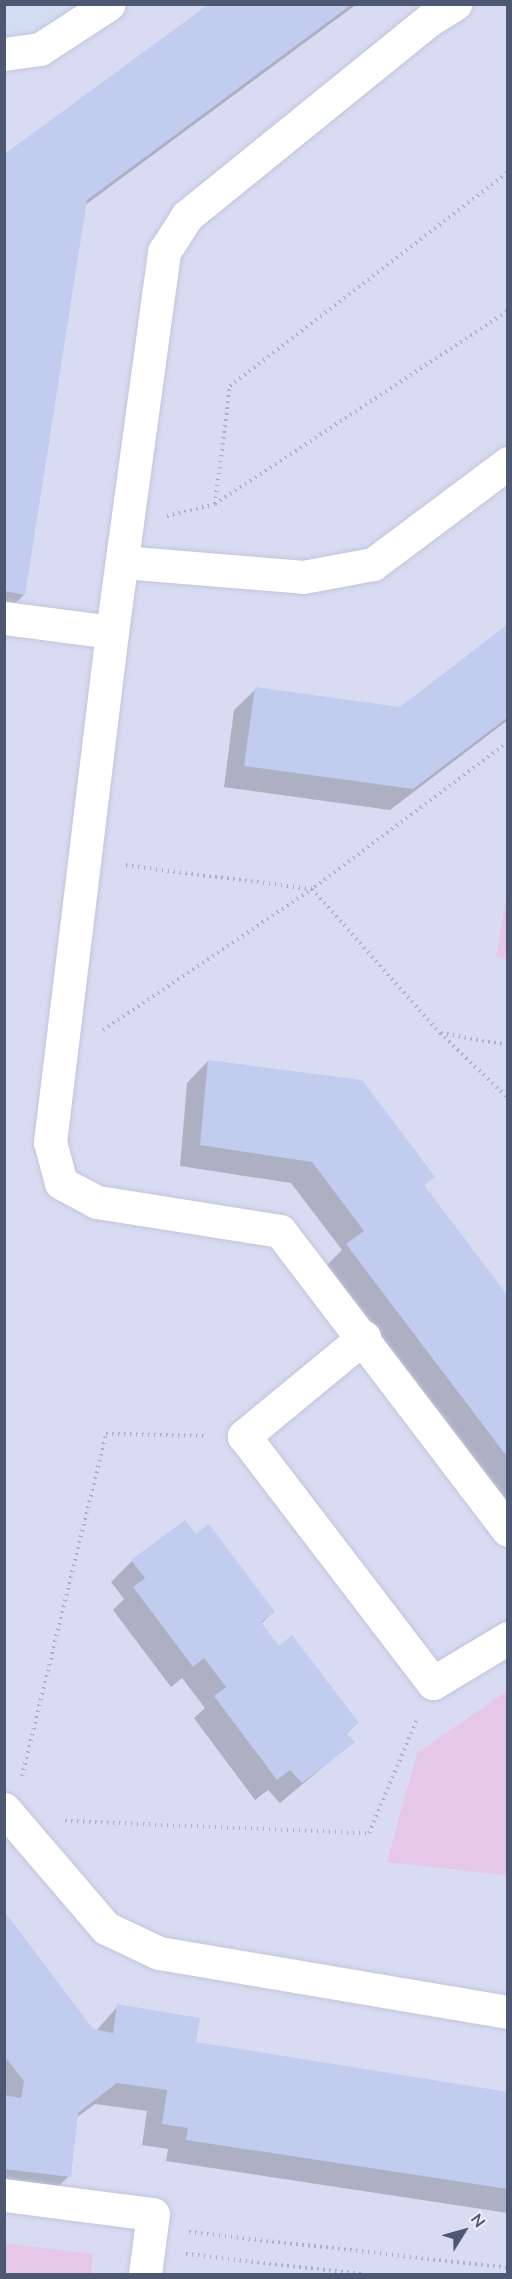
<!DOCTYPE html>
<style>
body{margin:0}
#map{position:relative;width:512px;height:2279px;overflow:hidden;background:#e7e8fa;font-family:Mulish,sans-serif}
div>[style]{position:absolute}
.residential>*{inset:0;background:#d9dbf3}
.commercial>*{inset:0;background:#d3ddf2}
.green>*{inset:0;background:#e6c7e7}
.shadow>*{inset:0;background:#0003}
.building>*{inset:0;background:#c1ccee}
.path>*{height:4px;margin-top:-2px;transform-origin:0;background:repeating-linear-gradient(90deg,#a5b0d2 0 1.5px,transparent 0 6px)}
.roads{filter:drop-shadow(0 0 2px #c0c5dc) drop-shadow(0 0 2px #c0c5dc)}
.minor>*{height:33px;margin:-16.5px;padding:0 16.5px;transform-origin:16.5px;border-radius:16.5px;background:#fff}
span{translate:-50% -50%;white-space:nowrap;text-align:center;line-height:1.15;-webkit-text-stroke:4.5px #eeeefd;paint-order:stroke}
.frame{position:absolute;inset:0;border:6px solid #4e5872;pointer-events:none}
.north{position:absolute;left:434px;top:2201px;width:60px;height:60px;-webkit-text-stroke:4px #eeeefd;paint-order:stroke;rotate:53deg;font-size:16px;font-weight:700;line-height:24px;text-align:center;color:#4e5872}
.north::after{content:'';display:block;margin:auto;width:21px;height:27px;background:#4e5872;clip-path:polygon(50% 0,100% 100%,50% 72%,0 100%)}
</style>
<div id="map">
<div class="residential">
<i style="clip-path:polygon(76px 5px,507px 5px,507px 2274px,5px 2274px,5px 58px)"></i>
</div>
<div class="commercial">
<i style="clip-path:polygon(5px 5px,76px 5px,5px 58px)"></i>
</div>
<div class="green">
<i style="clip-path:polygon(507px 893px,507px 959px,496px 957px)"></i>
<i style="clip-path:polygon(507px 1691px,507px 1875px,387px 1862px,417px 1753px)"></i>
<i style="clip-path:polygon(5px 2243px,93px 2254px,91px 2274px,5px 2274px)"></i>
</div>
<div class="shadow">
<i style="clip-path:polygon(212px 4px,357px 4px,84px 206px,24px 595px,4px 614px,4px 157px)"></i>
<i style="clip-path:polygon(508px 626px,508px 720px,390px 810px,224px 787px,234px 710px,256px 689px,400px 708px)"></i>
<i style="clip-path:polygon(208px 1061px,433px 1177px,423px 1186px,508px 1298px,508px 1507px,326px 1266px,342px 1250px,291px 1183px,180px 1166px,187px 1083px)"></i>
<i style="clip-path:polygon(195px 1536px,273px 1612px,261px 1624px,278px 1648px,357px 1723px,345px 1735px,353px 1742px,280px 1803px,268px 1790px,255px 1800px,194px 1718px,205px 1708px,182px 1678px,171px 1687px,113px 1610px,124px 1599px,111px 1582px,132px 1561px)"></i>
<i style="clip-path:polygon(4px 1914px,92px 2030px,96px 2031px,118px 2006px,195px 2043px,508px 2094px,508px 2213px,166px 2161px,168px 2149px,142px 2145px,147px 2111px,95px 2104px,76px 2118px,69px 2176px,48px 2197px,4px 2193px)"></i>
</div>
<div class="building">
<i style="clip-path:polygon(209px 4px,352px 4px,87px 200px,25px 595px,4px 591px,6px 153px)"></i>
<i style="clip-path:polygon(508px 624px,508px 717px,413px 789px,244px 766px,255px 687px,400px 707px)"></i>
<i style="clip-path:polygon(208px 1060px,362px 1080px,435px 1177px,424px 1185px,508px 1296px,508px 1458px,346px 1244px,364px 1231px,312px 1162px,200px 1145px)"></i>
<i style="clip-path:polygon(185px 1520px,196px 1534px,209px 1524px,275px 1612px,261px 1622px,279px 1646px,292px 1635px,359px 1723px,346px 1733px,355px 1742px,302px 1783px,290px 1770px,277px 1780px,214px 1696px,226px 1687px,204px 1658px,193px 1667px,133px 1587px,145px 1578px,131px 1560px)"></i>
<i style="clip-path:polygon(4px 1911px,93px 2029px,113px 2033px,117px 2004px,200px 2018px,196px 2042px,508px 2092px,508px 2189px,186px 2140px,188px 2128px,162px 2124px,167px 2090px,117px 2083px,78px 2113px,71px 2177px,4px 2169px,4px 2095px,21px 2098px,24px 2081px,4px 2056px)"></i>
</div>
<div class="path">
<i style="left:215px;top:504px;width:119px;rotate:-82.8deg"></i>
<i style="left:230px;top:386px;width:351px;rotate:-37.6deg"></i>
<i style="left:167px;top:516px;width:49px;rotate:-14deg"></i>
<i style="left:215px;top:504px;width:351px;rotate:-33.4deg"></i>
<i style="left:508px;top:742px;width:245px;rotate:143.1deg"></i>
<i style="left:312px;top:889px;width:193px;rotate:48.4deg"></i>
<i style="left:440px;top:1033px;width:94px;rotate:43.7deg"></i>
<i style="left:103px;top:1030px;width:252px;rotate:-34deg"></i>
<i style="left:312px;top:889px;width:191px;rotate:-172.8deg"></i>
<i style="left:441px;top:1033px;width:68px;rotate:10.2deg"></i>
<i style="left:22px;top:1776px;width:352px;rotate:-76.2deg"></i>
<i style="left:106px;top:1434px;width:100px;rotate:1.1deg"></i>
<i style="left:65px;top:1821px;width:304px;rotate:2.3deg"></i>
<i style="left:369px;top:1833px;width:126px;rotate:-67.1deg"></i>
<i style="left:189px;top:2232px;width:321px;rotate:6.4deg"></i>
<i style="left:186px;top:2254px;width:176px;rotate:6.5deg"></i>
</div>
<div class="roads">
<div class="minor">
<i style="left:4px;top:54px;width:36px;rotate:-8deg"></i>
<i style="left:40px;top:49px;width:82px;rotate:-33.1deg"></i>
<i style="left:122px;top:562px;width:182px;rotate:4.7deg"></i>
<i style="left:303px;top:577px;width:71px;rotate:-10.5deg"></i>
<i style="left:373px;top:564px;width:169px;rotate:-36.8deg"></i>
<i style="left:4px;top:618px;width:109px;rotate:7.4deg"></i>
<i style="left:112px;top:632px;width:384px;rotate:-82.2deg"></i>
<i style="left:164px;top:252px;width:43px;rotate:-57.4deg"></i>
<i style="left:187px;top:216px;width:311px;rotate:-39deg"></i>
<i style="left:429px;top:20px;width:31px;rotate:-32deg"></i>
<i style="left:112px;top:632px;width:514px;rotate:96.93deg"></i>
<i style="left:50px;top:1142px;width:42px;rotate:75deg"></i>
<i style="left:61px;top:1183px;width:41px;rotate:27.8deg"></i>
<i style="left:97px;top:1202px;width:185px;rotate:9deg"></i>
<i style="left:280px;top:1231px;width:376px;rotate:52.7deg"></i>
<i style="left:364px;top:1337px;width:156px;rotate:140.5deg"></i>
<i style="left:244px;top:1436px;width:311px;rotate:52.6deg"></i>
<i style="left:433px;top:1683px;width:87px;rotate:-31deg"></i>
<i style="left:4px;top:1809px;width:157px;rotate:49.4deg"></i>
<i style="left:106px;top:1928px;width:59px;rotate:25.3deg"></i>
<i style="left:159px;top:1953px;width:354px;rotate:9.6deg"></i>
<i style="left:4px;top:2195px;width:150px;rotate:7.3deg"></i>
<i style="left:153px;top:2214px;width:61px;rotate:97.6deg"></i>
</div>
</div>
<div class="frame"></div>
<div class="north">N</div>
</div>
